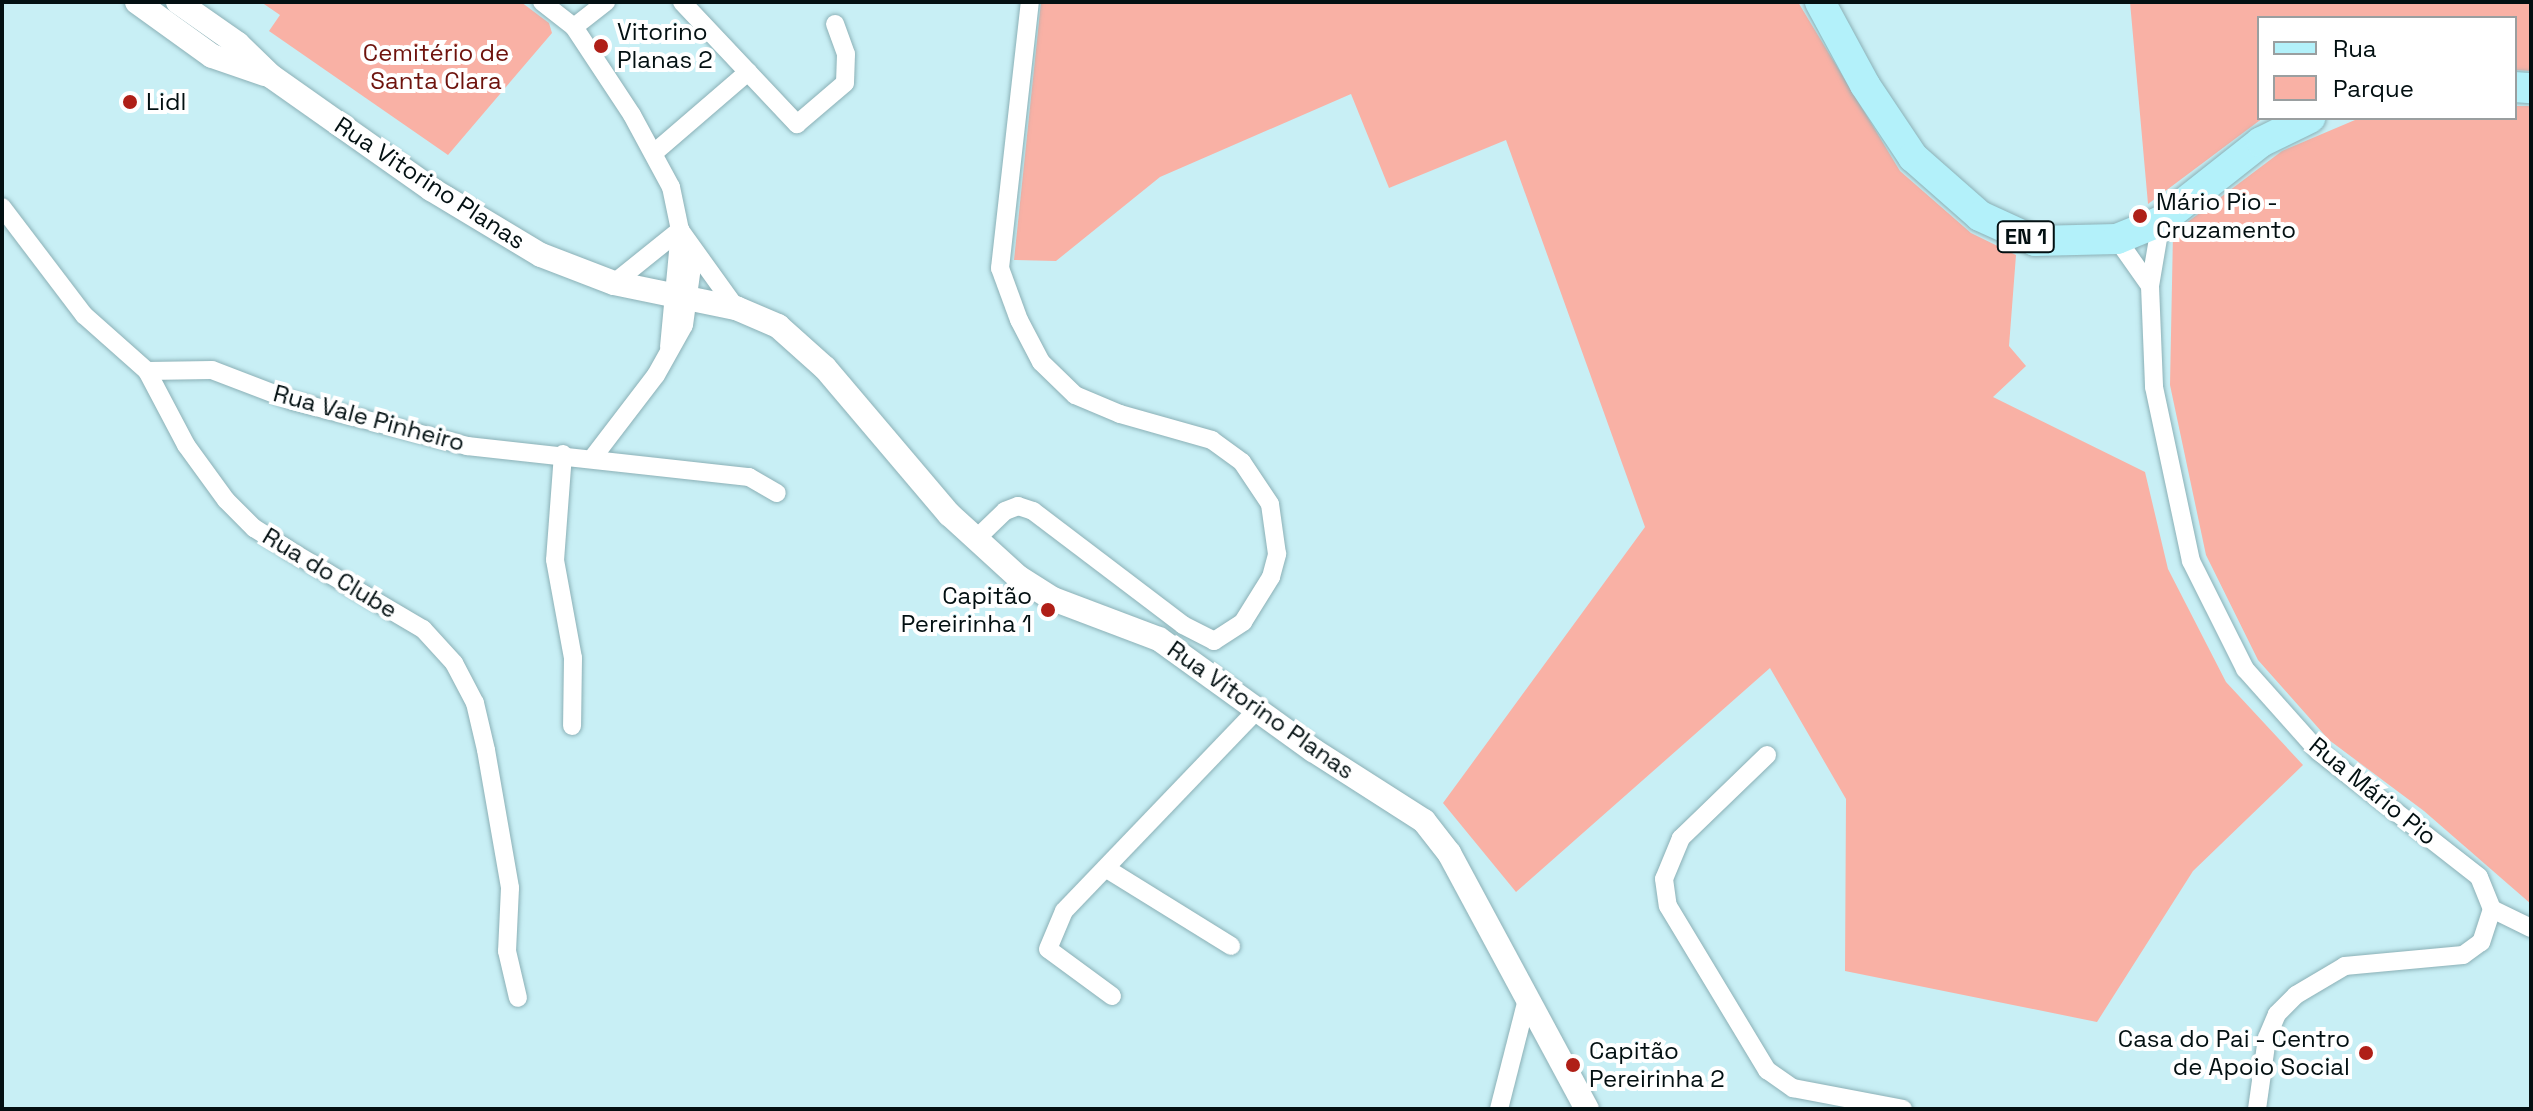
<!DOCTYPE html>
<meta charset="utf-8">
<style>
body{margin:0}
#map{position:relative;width:2533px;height:1111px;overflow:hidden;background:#c8eff5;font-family:"Space Grotesk",sans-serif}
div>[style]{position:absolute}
.green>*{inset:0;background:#f9b1a5}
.roads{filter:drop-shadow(0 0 2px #8bb0b6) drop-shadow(0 0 2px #8bb0b6)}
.minor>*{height:18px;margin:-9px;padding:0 9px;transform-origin:9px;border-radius:9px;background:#fff}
.tertiary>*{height:24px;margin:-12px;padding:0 12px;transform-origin:12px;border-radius:12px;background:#fff}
.primary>*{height:30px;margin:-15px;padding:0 15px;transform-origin:15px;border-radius:15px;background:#b3f1fa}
.dots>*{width:22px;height:22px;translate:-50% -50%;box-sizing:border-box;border:4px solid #fff;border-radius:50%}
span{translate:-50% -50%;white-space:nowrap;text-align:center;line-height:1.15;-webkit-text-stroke:8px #fff;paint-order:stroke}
.shield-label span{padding:2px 6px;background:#fff;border:2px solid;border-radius:6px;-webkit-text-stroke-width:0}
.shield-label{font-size:22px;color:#031012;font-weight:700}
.poi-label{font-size:24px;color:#031012}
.left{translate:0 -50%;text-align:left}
.right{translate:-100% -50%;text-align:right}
.park-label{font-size:24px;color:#6e130d}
.street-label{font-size:24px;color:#031012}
.frame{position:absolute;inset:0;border:4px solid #031012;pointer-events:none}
.legend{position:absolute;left:2257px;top:16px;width:260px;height:104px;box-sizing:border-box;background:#fff;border:2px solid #9a9fa0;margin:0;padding:10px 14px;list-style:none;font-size:24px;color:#031012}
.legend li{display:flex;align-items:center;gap:16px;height:40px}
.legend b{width:40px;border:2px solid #9a9fa0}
</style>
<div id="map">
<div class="green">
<i style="clip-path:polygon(261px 2px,521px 2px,549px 23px,552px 33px,448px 155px,269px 31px,280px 15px)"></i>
<i style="clip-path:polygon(1041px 2px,1798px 2px,1900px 171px,1971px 233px,2016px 255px,2009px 346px,2026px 366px,1993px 397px,2145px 472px,2168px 569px,2226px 682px,2303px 765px,2193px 871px,2097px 1022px,1845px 971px,1846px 799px,1770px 668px,1516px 892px,1443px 803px,1645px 527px,1506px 140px,1389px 188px,1351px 94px,1160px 177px,1056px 261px,1014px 260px)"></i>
<i style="clip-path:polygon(2130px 2px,2531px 2px,2531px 71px,2515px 70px,2515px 18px,2259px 18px,2259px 118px,2263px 118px,2148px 204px)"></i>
<i style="clip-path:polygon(2515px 106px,2531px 106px,2531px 904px,2424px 811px,2329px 740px,2258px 660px,2206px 555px,2170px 385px,2173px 233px,2282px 151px,2355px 120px,2515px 118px)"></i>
</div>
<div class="roads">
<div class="minor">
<i style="left:542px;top:2px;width:41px;rotate:38deg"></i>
<i style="left:574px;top:27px;width:105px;rotate:56.6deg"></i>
<i style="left:632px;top:115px;width:82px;rotate:61.6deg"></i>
<i style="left:671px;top:187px;width:44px;rotate:78.2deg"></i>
<i style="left:680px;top:230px;width:96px;rotate:54.3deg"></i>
<i style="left:682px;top:2px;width:168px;rotate:46.7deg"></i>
<i style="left:797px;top:124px;width:63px;rotate:-40.5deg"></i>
<i style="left:845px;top:83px;width:29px;rotate:-88deg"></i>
<i style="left:846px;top:54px;width:32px;rotate:-110deg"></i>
<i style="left:574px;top:27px;width:41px;rotate:-38deg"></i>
<i style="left:655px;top:152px;width:123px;rotate:-40.7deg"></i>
<i style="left:2px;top:207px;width:136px;rotate:52.8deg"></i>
<i style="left:84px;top:315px;width:84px;rotate:41.6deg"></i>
<i style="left:147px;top:371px;width:84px;rotate:62.2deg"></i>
<i style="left:186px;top:445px;width:68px;rotate:54deg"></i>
<i style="left:226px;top:500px;width:40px;rotate:45deg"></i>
<i style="left:254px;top:528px;width:39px;rotate:32deg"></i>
<i style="left:287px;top:549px;width:158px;rotate:30.5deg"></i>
<i style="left:423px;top:629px;width:46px;rotate:47.6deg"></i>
<i style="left:454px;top:663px;width:45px;rotate:62.3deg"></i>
<i style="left:475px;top:703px;width:48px;rotate:76.8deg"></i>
<i style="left:486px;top:750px;width:140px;rotate:80.1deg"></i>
<i style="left:510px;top:888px;width:63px;rotate:92.7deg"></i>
<i style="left:507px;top:951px;width:48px;rotate:76.8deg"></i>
<i style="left:2161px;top:221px;width:66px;rotate:99.6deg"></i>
<i style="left:2150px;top:286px;width:101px;rotate:87.7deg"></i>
<i style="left:2154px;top:387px;width:178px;rotate:78deg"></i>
<i style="left:2191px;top:561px;width:121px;rotate:63.4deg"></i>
<i style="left:2245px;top:669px;width:110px;rotate:48.3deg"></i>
<i style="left:2318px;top:751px;width:204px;rotate:38deg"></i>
<i style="left:2479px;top:877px;width:35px;rotate:68deg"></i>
<i style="left:2492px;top:909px;width:35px;rotate:108deg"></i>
<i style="left:2481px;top:942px;width:22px;rotate:144deg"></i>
<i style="left:2463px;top:955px;width:119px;rotate:174.7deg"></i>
<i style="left:2345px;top:966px;width:57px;rotate:149.4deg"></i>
<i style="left:2296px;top:995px;width:27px;rotate:135deg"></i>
<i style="left:2277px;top:1014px;width:26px;rotate:113deg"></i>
<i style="left:2267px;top:1038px;width:72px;rotate:98deg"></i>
<i style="left:2117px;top:239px;width:57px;rotate:54.9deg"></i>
<i style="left:614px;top:283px;width:85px;rotate:-38.8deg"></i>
<i style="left:669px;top:347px;width:118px;rotate:-84.6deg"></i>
<i style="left:147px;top:371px;width:65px;rotate:-0.9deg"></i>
<i style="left:212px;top:370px;width:87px;rotate:20.9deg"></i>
<i style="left:293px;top:401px;width:180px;rotate:14.5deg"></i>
<i style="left:467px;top:446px;width:284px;rotate:6.3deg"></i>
<i style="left:749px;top:477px;width:32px;rotate:30deg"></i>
<i style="left:563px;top:454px;width:106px;rotate:94.3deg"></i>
<i style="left:555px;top:560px;width:100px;rotate:79.6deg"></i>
<i style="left:573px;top:658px;width:68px;rotate:90.8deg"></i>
<i style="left:594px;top:456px;width:102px;rotate:-52.6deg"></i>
<i style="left:656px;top:375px;width:57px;rotate:-60.8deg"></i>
<i style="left:684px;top:325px;width:74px;rotate:-82.2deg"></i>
<i style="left:976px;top:539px;width:40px;rotate:-44deg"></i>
<i style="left:1005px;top:511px;width:14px;rotate:-21deg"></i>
<i style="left:1018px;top:506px;width:16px;rotate:18deg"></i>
<i style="left:1033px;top:511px;width:188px;rotate:37.2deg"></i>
<i style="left:1183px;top:625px;width:35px;rotate:27deg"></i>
<i style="left:1214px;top:641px;width:35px;rotate:-33deg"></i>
<i style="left:1243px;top:622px;width:53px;rotate:-58.1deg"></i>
<i style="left:1271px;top:577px;width:24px;rotate:-75deg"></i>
<i style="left:1277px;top:554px;width:50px;rotate:-98deg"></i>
<i style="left:1270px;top:504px;width:50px;rotate:-123.7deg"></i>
<i style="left:1242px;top:462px;width:37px;rotate:-144deg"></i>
<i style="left:1212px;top:440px;width:96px;rotate:-164.2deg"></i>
<i style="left:1120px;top:414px;width:49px;rotate:-157.1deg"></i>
<i style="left:1075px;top:395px;width:47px;rotate:-135.9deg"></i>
<i style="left:1041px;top:362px;width:47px;rotate:-117.6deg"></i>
<i style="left:1019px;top:320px;width:55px;rotate:-110.1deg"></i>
<i style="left:1000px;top:268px;width:268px;rotate:-83.6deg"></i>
<i style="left:1767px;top:755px;width:120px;rotate:136deg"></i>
<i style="left:1681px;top:838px;width:44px;rotate:112.5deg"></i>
<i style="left:1664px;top:879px;width:27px;rotate:82deg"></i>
<i style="left:1668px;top:906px;width:192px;rotate:58.9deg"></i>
<i style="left:1767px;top:1070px;width:32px;rotate:35deg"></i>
<i style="left:1793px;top:1088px;width:112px;rotate:10.8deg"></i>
<i style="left:1107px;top:869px;width:146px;rotate:31.8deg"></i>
<i style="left:2492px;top:909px;width:43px;rotate:26deg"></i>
<i style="left:1112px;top:996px;width:79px;rotate:-143.7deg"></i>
<i style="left:1048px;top:949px;width:41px;rotate:-67.2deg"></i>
<i style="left:1064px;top:911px;width:280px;rotate:-46.2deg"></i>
<i style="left:1499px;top:1109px;width:109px;rotate:-75.7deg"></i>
</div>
<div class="tertiary">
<i style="left:137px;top:2px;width:92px;rotate:35.8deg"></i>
<i style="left:212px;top:56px;width:56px;rotate:18.8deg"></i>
<i style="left:178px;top:2px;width:73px;rotate:35deg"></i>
<i style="left:238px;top:44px;width:46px;rotate:44.1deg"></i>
<i style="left:271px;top:76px;width:196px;rotate:35.2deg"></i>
<i style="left:431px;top:189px;width:128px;rotate:31deg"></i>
<i style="left:541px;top:255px;width:78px;rotate:21deg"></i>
<i style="left:614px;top:283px;width:125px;rotate:11.6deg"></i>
<i style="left:736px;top:308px;width:46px;rotate:23.2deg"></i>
<i style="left:778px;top:326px;width:63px;rotate:41.8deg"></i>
<i style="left:825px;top:368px;width:192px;rotate:49.7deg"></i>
<i style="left:949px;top:514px;width:93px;rotate:42.4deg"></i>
<i style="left:1018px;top:577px;width:41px;rotate:32.2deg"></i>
<i style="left:1053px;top:599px;width:113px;rotate:20.7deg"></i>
<i style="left:1159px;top:639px;width:190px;rotate:35.8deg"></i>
<i style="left:1313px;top:750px;width:132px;rotate:32.6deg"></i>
<i style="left:1424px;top:821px;width:41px;rotate:52deg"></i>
<i style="left:1449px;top:853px;width:291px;rotate:61.7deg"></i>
</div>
<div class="primary">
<i style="left:1820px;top:2px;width:94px;rotate:61.5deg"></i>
<i style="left:1865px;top:85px;width:87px;rotate:56.3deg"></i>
<i style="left:1913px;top:157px;width:89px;rotate:41.4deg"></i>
<i style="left:1980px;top:216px;width:60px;rotate:24.4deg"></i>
<i style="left:2035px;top:241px;width:82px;rotate:-1.4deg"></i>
<i style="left:2117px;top:239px;width:48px;rotate:-22.2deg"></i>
<i style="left:2161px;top:221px;width:127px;rotate:-38.3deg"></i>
<i style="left:2261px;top:142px;width:55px;rotate:-26.1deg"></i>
<i style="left:2515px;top:87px;width:16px;rotate:4deg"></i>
</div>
</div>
<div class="dots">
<i style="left:601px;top:46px;background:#af1f17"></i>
<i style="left:130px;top:102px;background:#af1f17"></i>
<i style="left:2140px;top:216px;background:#af1f17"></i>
<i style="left:1048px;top:610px;background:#af1f17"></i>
<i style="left:2366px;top:1053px;background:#af1f17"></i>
<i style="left:1573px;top:1065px;background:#af1f17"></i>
</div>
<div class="shield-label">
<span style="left:2026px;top:237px">EN 1</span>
</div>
<div class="poi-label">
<span class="left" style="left:617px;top:46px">Vitorino<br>Planas 2</span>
<span class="left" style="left:146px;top:102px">Lidl</span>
<span class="left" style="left:2156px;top:216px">Mário Pio -<br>Cruzamento</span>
<span class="right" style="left:1032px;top:610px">Capitão<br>Pereirinha 1</span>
<span class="right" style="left:2350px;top:1053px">Casa do Pai - Centro<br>de Apoio Social</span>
<span class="left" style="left:1589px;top:1065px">Capitão<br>Pereirinha 2</span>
</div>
<div class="park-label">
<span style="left:436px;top:67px">Cemitério de<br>Santa Clara</span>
</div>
<div class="street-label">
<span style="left:430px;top:183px;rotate:33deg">Rua Vitorino Planas</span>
<span style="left:369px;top:418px;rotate:15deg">Rua Vale Pinheiro</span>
<span style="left:330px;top:573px;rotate:31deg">Rua do Clube</span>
<span style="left:1261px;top:710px;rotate:35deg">Rua Vitorino Planas</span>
<span style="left:2373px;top:791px;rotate:39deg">Rua Mário Pio</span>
</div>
<div class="frame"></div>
<ul class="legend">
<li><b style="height:10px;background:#b3f1fa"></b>Rua</li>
<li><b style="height:22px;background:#f9b1a5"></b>Parque</li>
</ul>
</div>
